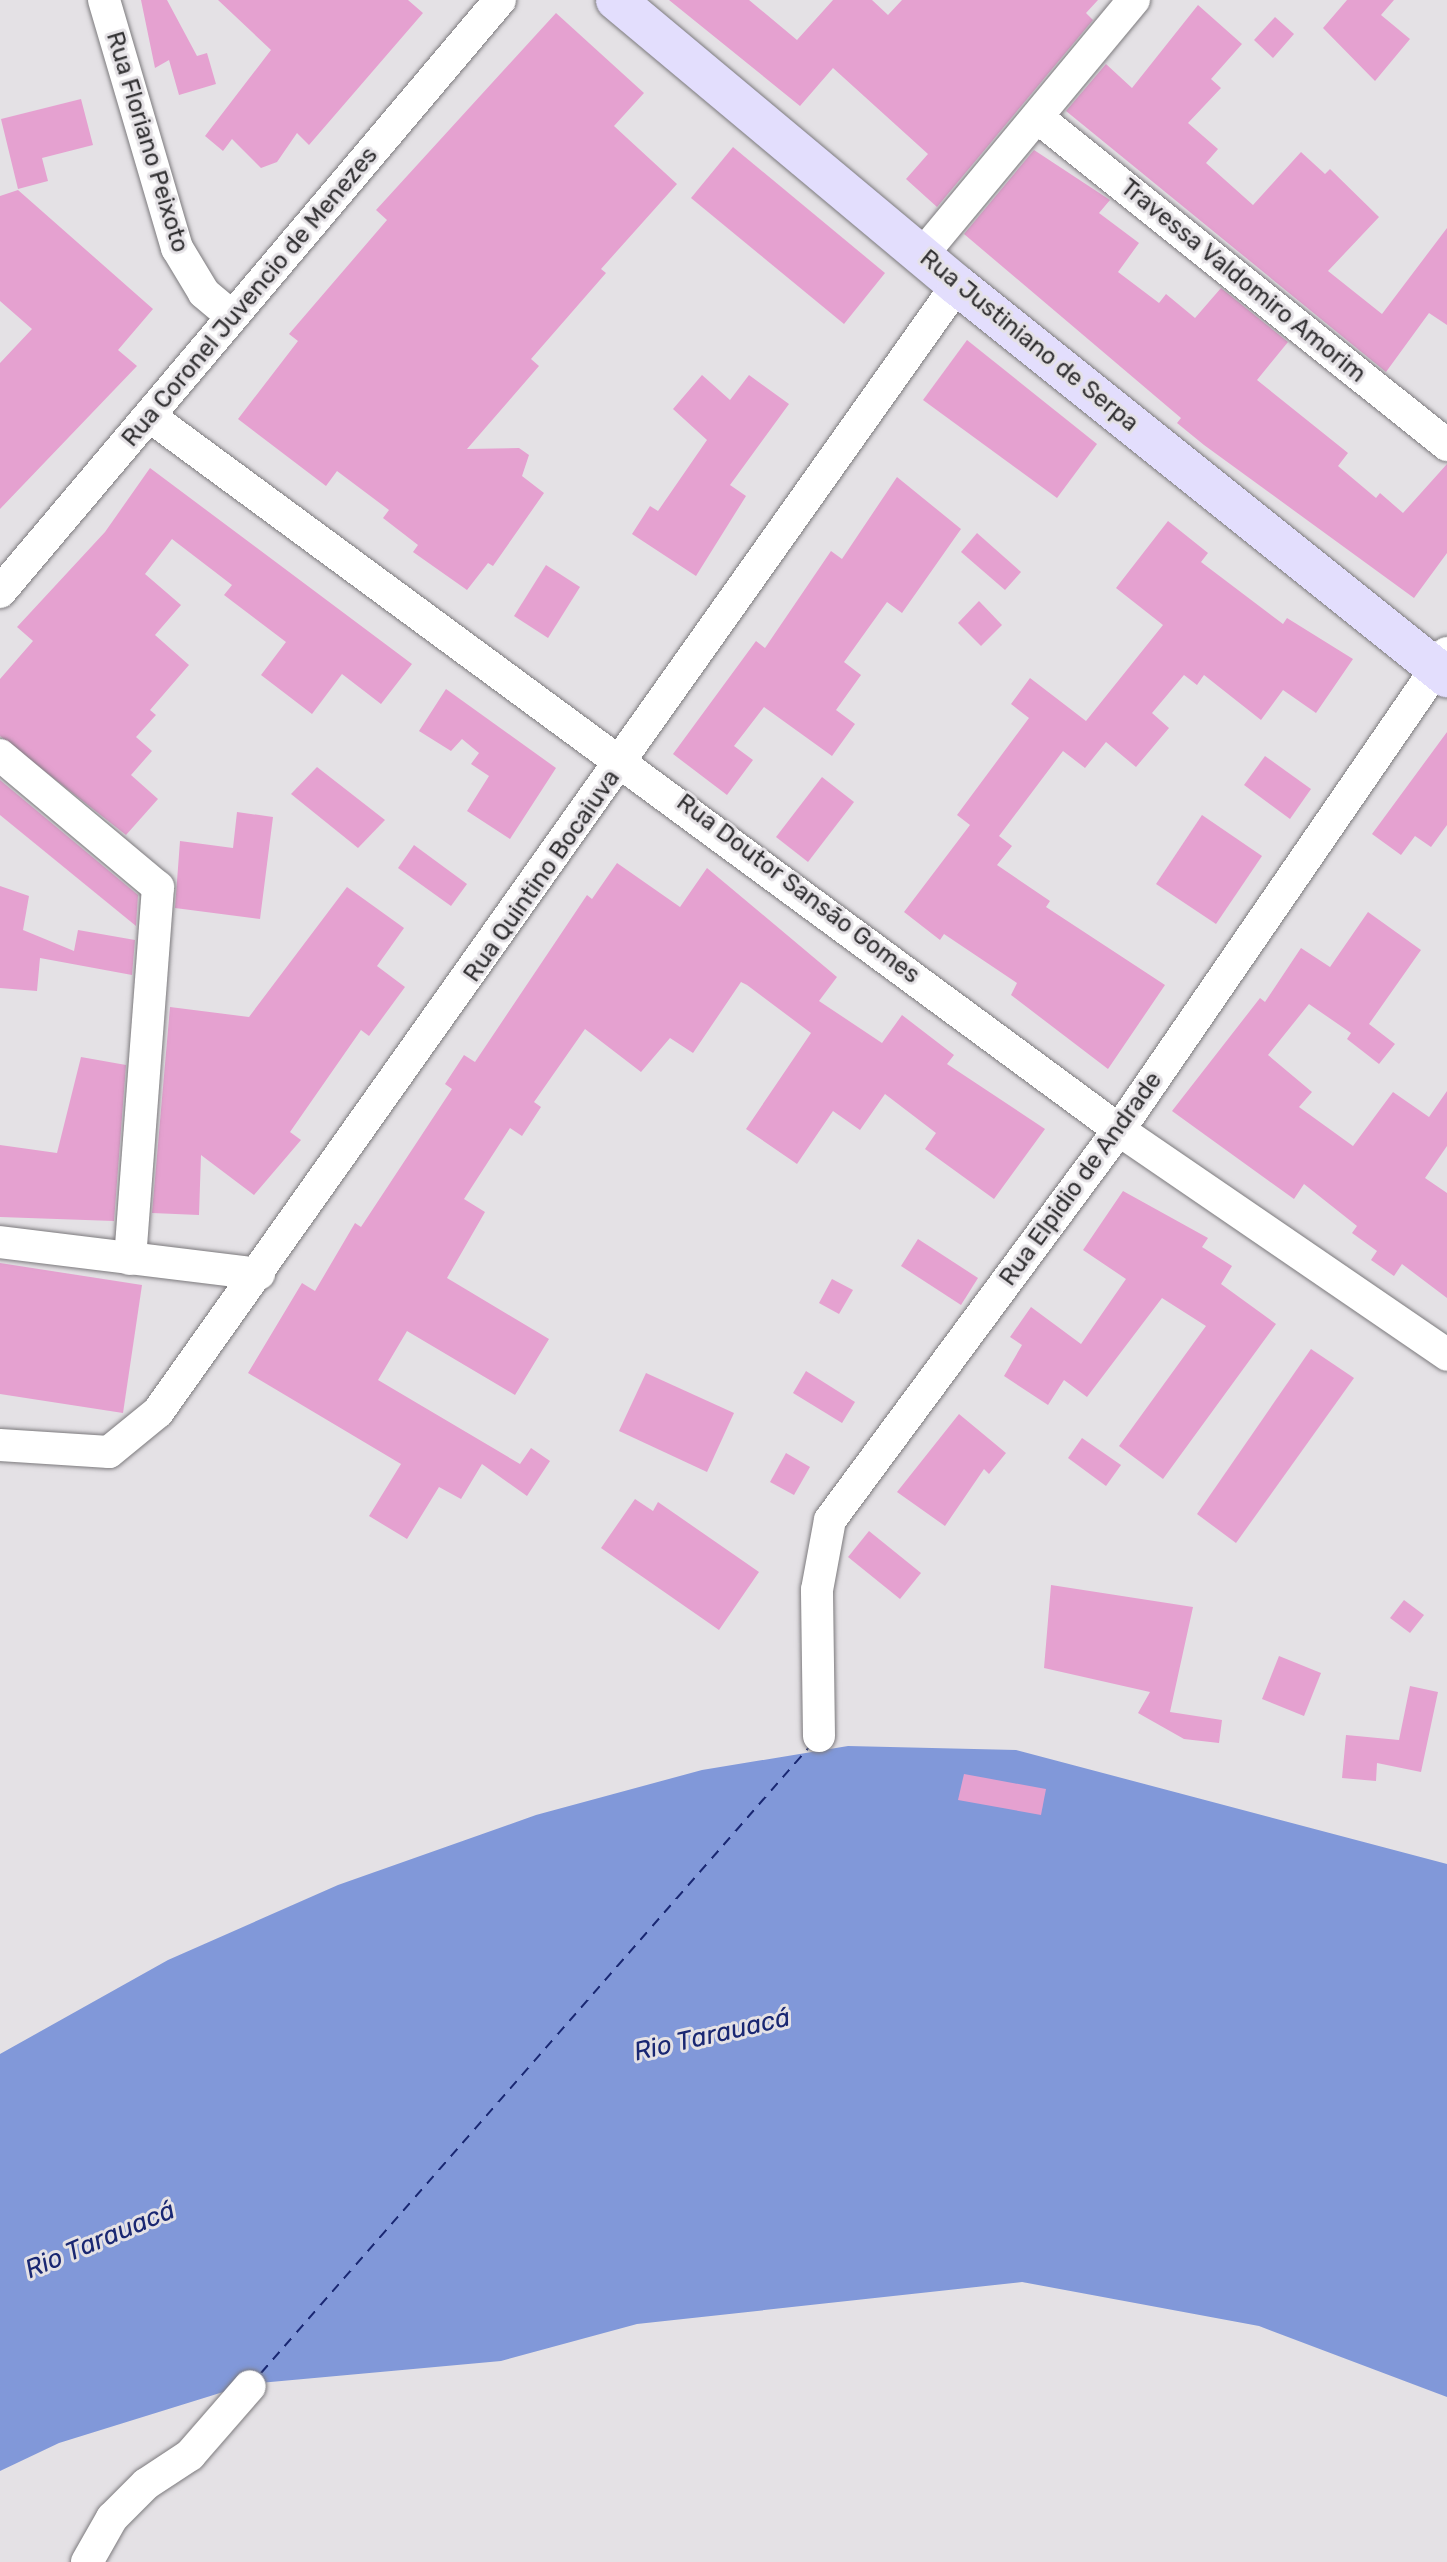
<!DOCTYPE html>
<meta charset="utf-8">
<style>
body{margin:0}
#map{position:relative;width:1447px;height:2562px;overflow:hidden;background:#e4e1e5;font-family:Rubik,sans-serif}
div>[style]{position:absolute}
.water>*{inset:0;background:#8198d9}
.ferry>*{height:2px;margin-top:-1px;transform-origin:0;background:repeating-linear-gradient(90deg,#192772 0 10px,transparent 0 18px)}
.building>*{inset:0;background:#e5a1d0}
.roads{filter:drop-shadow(0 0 2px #7c7a7d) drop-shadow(0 0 2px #7c7a7d)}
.minor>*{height:32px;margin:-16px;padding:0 16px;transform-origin:16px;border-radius:16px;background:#fff}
.major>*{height:40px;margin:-20px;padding:0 20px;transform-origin:20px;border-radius:20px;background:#e3defd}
span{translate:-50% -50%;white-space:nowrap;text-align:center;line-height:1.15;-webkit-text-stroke:6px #e4e1e5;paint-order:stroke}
.street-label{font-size:24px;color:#323133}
.water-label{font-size:26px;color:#192772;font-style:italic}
</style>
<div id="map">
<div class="water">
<i style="clip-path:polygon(848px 1746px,1016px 1750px,1447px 1864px,1447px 2397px,1259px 2326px,1022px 2282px,637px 2324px,501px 2361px,249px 2384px,59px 2443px,0 2471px,0 2054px,168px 1960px,338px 1885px,536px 1815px,702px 1770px)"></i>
</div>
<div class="ferry">
<i style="left:261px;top:2373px;width:833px;rotate:-48.79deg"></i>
</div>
<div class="building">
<i style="clip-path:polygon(141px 0,167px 0,197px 56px,207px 53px,216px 84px,179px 95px,169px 60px,155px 68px)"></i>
<i style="clip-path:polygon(218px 0,408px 0,423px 13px,309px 145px,297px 133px,277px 162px,261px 168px,232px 139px,223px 151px,205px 136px,271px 50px)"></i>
<i style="clip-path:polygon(669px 0,749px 0,797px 40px,833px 0,872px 0,888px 15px,902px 0,1098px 0,1086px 13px,1093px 20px,937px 207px,906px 179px,928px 154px,833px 68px,800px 106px)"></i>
<i style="clip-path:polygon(1347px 0,1394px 0,1381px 15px,1410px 39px,1375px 81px,1323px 28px)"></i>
<i style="clip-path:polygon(1198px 5px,1242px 44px,1211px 79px,1221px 88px,1188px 123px,1218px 149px,1206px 163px,1253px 205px,1301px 152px,1325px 174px,1330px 169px,1379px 217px,1328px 271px,1382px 314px,1447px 228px,1447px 325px,1429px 313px,1386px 372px,1066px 111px,1106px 64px,1132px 88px)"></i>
<i style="clip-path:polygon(556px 13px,644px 93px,614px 126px,677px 184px,601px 269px,606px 273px,531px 359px,539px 366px,467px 449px,519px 448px,529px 455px,522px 476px,544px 493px,493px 566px,488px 563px,467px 590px,413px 552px,418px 545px,383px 518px,389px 510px,337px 471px,326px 486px,238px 419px,298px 341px,289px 334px,387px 220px,376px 210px)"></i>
<i style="clip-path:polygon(1275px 17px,1294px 34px,1273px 58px,1254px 40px)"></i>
<i style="clip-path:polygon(81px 99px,93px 145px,42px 158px,48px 181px,18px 189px,1px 119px)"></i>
<i style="clip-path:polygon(733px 147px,885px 273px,844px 324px,691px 198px)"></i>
<i style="clip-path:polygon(1034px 150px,1110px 200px,1099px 213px,1139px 243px,1118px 272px,1159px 303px,1166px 294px,1195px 318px,1221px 288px,1288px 342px,1257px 380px,1348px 453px,1338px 466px,1376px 498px,1380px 493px,1403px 513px,1447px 464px,1447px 553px,1414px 598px,1204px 445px,1177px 423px,1181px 418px,964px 234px)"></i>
<i style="clip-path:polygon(18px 190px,153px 309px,118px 350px,137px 366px,0 509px,0 363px,32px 329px,0 301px,0 196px)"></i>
<i style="clip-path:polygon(967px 340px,1097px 444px,1057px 498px,923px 400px)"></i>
<i style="clip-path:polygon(702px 375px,730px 400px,749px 375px,789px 404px,730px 485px,746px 496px,696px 576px,632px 534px,650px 506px,658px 511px,707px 440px,673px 409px)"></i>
<i style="clip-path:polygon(150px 468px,412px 664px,381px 704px,342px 674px,312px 714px,261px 675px,286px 642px,224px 595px,232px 585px,172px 539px,145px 574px,181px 605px,155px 635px,189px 665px,150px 710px,156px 715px,136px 737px,152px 751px,131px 775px,158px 799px,126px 835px,0 736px,0 679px,33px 641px,17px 627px,105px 532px)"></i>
<i style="clip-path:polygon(897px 477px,961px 529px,902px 613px,887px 602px,844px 662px,861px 675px,836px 710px,855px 724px,832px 756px,764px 707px,734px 746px,753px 760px,727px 795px,673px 754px,756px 641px,765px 648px,831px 551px,842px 559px)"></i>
<i style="clip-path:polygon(1168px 521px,1208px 553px,1201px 562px,1283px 624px,1287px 618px,1353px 659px,1316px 713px,1283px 690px,1261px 720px,1204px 675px,1197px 685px,1184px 675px,1152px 713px,1169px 728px,1136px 767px,1106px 742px,1085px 768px,1063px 751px,999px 836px,1012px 846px,997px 865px,1050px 901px,1046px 907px,1165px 985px,1108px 1069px,1011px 995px,1017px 983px,944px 934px,940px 940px,904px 912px,970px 825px,957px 815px,1029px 718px,1011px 704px,1030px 678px,1086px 721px,1163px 625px,1116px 588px)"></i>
<i style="clip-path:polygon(977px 533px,1021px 572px,1005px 590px,961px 552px)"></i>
<i style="clip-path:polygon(546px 565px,580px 587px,548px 638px,514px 616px)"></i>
<i style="clip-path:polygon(979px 601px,1002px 625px,981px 646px,958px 623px)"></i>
<i style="clip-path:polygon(446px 689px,556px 768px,510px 839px,467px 811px,489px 776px,471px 764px,479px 753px,462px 739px,451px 751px,419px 731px)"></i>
<i style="clip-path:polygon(1447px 732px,1447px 825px,1431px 847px,1415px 836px,1401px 855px,1372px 834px)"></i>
<i style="clip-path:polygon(1265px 756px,1311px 789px,1290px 819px,1244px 785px)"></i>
<i style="clip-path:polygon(317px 767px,385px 820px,358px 848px,291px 794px)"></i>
<i style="clip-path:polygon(822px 777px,854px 802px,808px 862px,776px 837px)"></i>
<i style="clip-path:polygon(0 780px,138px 895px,136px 926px,0 815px)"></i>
<i style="clip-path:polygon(237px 812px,273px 817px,260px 919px,175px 908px,180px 841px,233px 848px)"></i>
<i style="clip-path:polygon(1202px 815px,1262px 856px,1216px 924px,1156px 884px)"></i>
<i style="clip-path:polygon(414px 845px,467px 884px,451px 906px,398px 868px)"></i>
<i style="clip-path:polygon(617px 863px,680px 907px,707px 868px,837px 977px,819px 1001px,882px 1043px,902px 1015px,954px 1055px,947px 1064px,1045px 1129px,994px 1199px,925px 1149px,936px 1133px,885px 1094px,860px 1130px,833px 1111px,797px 1164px,746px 1129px,811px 1033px,747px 985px,741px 982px,693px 1053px,670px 1038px,641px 1072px,585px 1029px,534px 1102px,541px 1107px,522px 1136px,510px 1128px,464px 1199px,485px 1212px,447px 1278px,549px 1339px,515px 1395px,407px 1331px,378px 1380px,520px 1464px,531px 1448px,550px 1461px,527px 1496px,482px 1464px,461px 1499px,439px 1487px,407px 1539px,369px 1516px,401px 1464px,248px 1373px,302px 1283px,315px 1291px,355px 1223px,361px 1227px,452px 1089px,445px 1084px,464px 1055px,475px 1062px,587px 895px,592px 899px)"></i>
<i style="clip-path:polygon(0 886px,29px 896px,23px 930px,74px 951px,78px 930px,135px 940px,132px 975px,40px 958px,37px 991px,0 988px)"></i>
<i style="clip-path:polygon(347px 887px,404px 928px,377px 966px,405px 987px,369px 1036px,361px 1030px,290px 1132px,301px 1140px,254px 1195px,201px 1155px,199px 1215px,152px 1213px,170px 1007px,249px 1017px)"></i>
<i style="clip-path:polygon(1368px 912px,1421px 950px,1369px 1024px,1395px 1044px,1379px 1064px,1347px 1039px,1351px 1033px,1309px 1004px,1268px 1055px,1312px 1092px,1299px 1107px,1353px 1146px,1393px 1092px,1429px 1117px,1447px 1091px,1447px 1146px,1425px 1178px,1447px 1193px,1447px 1298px,1402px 1264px,1394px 1276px,1371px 1260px,1377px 1251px,1352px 1233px,1357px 1226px,1304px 1184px,1294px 1199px,1172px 1111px,1260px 998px,1265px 1002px,1301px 948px,1330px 967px)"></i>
<i style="clip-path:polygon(81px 1057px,126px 1065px,114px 1221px,0 1217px,0 1145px,57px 1153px)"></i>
<i style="clip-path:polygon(1123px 1191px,1208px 1238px,1202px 1247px,1232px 1266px,1221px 1284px,1276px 1324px,1163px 1479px,1119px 1446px,1206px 1326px,1162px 1298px,1087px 1397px,1064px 1380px,1048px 1405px,1004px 1376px,1022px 1345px,1010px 1337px,1031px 1307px,1081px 1344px,1126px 1279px,1083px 1250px)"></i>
<i style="clip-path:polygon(918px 1239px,978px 1278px,961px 1305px,901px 1266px)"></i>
<i style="clip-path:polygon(0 1263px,142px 1285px,123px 1413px,0 1394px)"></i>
<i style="clip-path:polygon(832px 1279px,853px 1290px,839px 1314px,819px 1303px)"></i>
<i style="clip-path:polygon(1311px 1349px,1354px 1378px,1236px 1543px,1197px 1514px)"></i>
<i style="clip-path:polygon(806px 1371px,855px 1402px,842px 1423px,793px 1393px)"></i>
<i style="clip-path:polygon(646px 1373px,734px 1413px,707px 1472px,619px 1431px)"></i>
<i style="clip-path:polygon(959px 1414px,1006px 1453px,989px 1474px,984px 1469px,945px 1526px,897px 1492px)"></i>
<i style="clip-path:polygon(1082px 1438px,1121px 1465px,1106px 1486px,1068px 1458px)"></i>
<i style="clip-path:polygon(786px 1453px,810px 1467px,794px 1495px,770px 1482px)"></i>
<i style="clip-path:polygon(635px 1499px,653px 1511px,658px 1502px,759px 1572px,719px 1630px,601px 1548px)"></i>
<i style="clip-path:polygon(869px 1531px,921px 1573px,900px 1599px,848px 1557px)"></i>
<i style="clip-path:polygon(1051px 1585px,1193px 1607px,1170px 1712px,1222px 1720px,1219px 1743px,1184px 1739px,1138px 1713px,1150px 1692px,1044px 1668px)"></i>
<i style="clip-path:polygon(1404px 1600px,1424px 1615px,1410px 1633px,1390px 1618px)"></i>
<i style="clip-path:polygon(1279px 1656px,1321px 1673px,1304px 1716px,1262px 1699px)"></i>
<i style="clip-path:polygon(1410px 1686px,1438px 1692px,1421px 1772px,1377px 1763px,1376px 1781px,1342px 1778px,1346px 1735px,1399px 1740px)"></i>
<i style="clip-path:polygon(964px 1774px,1046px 1789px,1041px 1815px,958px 1800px)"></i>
</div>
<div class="roads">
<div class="minor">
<i style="left:104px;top:0;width:259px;rotate:73.6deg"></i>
<i style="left:177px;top:248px;width:52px;rotate:59deg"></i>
<i style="left:204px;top:293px;width:34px;rotate:40deg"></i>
<i style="left:1038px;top:118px;width:524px;rotate:38.64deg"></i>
<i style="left:922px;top:255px;width:332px;rotate:-50.3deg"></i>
<i style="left:152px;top:418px;width:1201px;rotate:36.36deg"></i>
<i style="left:1119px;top:1130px;width:398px;rotate:34.4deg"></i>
<i style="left:0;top:592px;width:775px;rotate:-49.82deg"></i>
<i style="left:0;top:755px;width:206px;rotate:39.9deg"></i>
<i style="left:158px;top:887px;width:373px;rotate:94.3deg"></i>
<i style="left:0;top:1242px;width:261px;rotate:7deg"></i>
<i style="left:0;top:1445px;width:109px;rotate:3.7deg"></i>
<i style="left:109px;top:1452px;width:63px;rotate:-39.2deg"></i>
<i style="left:158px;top:1412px;width:1381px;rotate:-54.66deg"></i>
<i style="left:819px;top:1736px;width:146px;rotate:-90.8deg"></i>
<i style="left:817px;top:1590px;width:71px;rotate:-79.5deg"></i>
<i style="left:830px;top:1520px;width:485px;rotate:-53.5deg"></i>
<i style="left:1119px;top:1130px;width:579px;rotate:-55.49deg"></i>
<i style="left:87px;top:2562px;width:51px;rotate:-60.4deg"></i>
<i style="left:112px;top:2518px;width:48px;rotate:-45deg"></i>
<i style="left:146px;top:2484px;width:53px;rotate:-33.4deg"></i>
<i style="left:190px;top:2455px;width:91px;rotate:-49deg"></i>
</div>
<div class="major">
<i style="left:616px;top:0;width:444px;rotate:39.9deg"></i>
<i style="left:957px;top:285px;width:628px;rotate:38.66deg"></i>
</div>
</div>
<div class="street-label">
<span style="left:147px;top:142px;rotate:73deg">Rua Floriano Peixoto</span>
<span style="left:1243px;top:281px;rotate:39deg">Travessa Valdomiro Amorim</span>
<span style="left:250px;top:297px;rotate:-50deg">Rua Coronel Juvencio de Menezes</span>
<span style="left:1029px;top:341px;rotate:39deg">Rua Justiniano de Serpa</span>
<span style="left:542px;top:876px;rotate:-55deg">Rua Quintino Bocaiuva</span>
<span style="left:798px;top:889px;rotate:37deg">Rua Doutor Sansão Gomes</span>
<span style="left:1081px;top:1179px;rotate:-54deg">Rua Elpidio de Andrade</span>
</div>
<div class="water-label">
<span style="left:712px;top:2035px;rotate:-13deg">Rio Tarauacá</span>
<span style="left:100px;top:2240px;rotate:-23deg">Rio Tarauacá</span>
</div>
</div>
